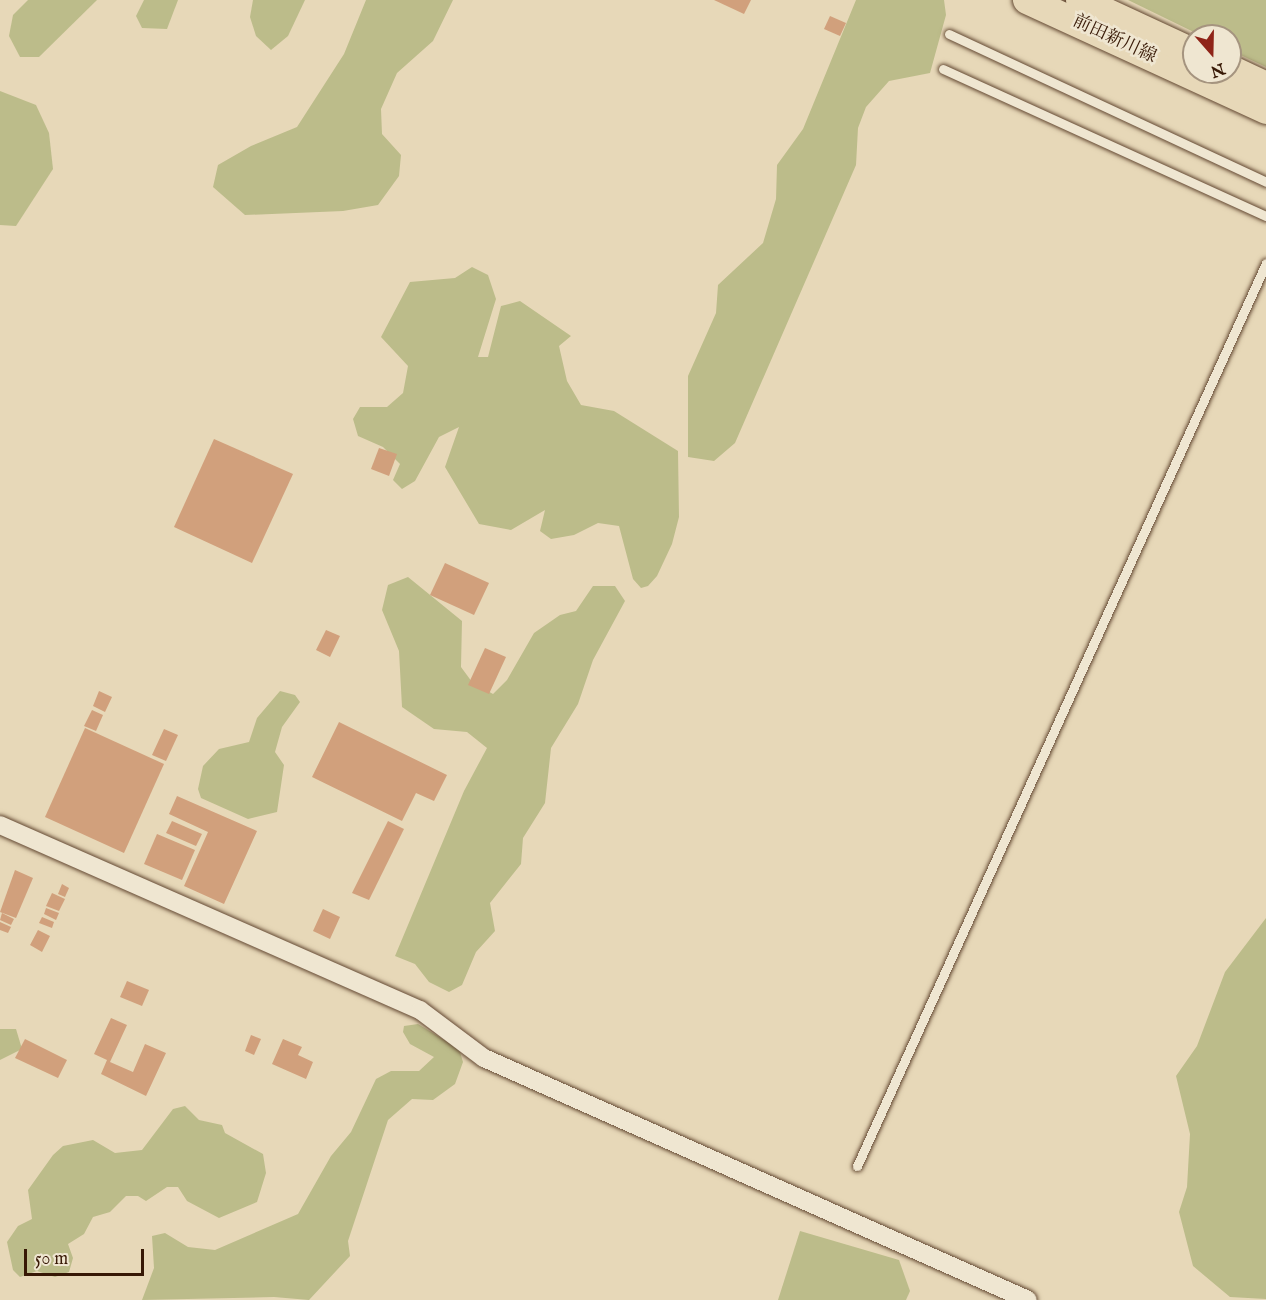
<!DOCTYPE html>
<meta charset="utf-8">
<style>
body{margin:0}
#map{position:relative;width:1266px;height:1300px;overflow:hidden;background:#e7d8b8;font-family:"IM FELL English","Noto Serif JP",serif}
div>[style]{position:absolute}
.green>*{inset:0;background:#bcbc8a}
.building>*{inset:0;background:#d1a07c}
.roads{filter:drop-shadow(0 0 2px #634832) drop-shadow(0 0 2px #634832)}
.lane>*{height:9px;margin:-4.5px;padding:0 4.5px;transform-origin:4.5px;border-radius:4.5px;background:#efe6d1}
.street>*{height:18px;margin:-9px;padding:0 9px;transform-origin:9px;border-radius:9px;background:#efe6d1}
.primary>*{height:28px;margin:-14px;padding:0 14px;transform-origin:14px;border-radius:14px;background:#e7d8b8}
span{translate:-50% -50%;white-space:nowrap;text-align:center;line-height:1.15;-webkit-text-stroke:5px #efe6d1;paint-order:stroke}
.street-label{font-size:18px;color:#371805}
.north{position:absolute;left:1182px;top:24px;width:60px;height:60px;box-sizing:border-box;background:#efe6d1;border:2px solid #a5947f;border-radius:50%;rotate:160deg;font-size:16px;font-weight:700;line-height:24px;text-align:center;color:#371805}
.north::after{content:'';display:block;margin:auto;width:21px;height:27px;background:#8f2418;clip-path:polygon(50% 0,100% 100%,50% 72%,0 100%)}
.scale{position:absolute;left:24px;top:1249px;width:120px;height:27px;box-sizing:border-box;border:3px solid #371805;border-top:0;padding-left:8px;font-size:18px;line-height:21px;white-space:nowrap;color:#371805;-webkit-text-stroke:4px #efe6d1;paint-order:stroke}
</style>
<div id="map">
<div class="green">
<i style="clip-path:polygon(28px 0,97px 0,39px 57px,20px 57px,9px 36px,13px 15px)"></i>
<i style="clip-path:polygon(144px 0,178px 0,167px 29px,142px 28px,136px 16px)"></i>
<i style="clip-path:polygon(253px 0,305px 0,288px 36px,271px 50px,256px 36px,250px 17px)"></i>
<i style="clip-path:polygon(366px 0,453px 0,433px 41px,397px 73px,381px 109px,382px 134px,401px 155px,399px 176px,378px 205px,343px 211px,245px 215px,213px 187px,218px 165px,251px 146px,297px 127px,344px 54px)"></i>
<i style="clip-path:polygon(856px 0,944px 0,946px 15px,930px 73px,889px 81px,866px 107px,858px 128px,856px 165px,735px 443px,714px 461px,688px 457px,688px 376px,716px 313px,718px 285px,763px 243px,776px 199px,777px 165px,803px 129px)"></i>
<i style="clip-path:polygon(1128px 0,1266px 0,1266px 67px,1230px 50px,1230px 36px,1202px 36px)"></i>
<i style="clip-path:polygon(0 91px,36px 105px,49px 133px,53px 169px,16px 226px,0 225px)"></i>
<i style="clip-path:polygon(472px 267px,488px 275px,496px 299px,478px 357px,488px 357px,501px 306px,520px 301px,571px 336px,559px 346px,567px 381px,581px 405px,614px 411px,678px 451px,679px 517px,672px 544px,657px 576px,648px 586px,641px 588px,633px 579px,619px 526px,598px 523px,574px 535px,551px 539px,540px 531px,545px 510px,511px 530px,479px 524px,445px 467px,459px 427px,439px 437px,415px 481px,402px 489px,393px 480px,400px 464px,383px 447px,358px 436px,353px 419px,360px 407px,387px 407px,403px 393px,408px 366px,381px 337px,410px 282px,455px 278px)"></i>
<i style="clip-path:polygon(408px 577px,462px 621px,461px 667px,472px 682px,493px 694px,507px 680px,534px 633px,560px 615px,576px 611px,593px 586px,615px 586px,625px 601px,593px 660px,578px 704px,551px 748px,545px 803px,523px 838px,521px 864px,490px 903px,495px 931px,476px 952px,462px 985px,449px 992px,429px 982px,415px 964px,395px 956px,464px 791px,487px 748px,467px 732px,434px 729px,402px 707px,399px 651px,382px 610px,388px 585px)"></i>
<i style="clip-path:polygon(280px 691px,295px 695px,300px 702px,282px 727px,275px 752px,284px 765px,277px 812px,248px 819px,201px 798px,198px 789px,203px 766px,219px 749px,249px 742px,257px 718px)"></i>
<i style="clip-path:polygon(1266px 918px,1266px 1299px,1230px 1297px,1193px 1266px,1179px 1212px,1187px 1187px,1190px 1134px,1176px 1076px,1197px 1046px,1225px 972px)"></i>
<i style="clip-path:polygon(418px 1024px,459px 1049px,463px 1062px,455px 1084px,433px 1100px,412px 1099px,388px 1120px,348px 1241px,350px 1256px,309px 1300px,274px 1297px,142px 1300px,154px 1268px,152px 1236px,165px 1233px,188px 1247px,215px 1250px,298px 1214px,331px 1156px,351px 1132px,376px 1079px,391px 1071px,419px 1071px,434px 1057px,410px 1044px,403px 1032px,404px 1026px)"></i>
<i style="clip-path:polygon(0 1029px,16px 1029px,22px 1049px,0 1060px)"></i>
<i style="clip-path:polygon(185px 1106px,199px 1120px,222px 1125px,225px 1133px,263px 1154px,266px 1173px,257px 1202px,219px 1218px,187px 1201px,178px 1187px,167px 1187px,146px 1201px,138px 1196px,126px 1196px,110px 1212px,93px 1217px,84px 1234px,68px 1244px,73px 1258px,69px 1272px,55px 1277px,37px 1271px,20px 1277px,13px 1270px,7px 1242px,18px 1226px,32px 1219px,28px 1190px,53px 1155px,63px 1146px,93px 1140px,115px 1153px,142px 1150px,173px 1109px)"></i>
<i style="clip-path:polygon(800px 1231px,899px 1260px,910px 1291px,906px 1300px,778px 1300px)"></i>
</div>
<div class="building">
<i style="clip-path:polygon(714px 0,751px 0,744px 14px)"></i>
<i style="clip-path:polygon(830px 16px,846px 23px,840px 36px,824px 29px)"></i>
<i style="clip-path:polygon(214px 439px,293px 474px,252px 563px,174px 527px)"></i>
<i style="clip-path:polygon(379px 448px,397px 454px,389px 476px,371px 469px)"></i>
<i style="clip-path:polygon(445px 563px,489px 583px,474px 615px,430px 595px)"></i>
<i style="clip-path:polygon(326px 630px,340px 636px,330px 657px,316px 650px)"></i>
<i style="clip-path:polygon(485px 648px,506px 657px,489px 694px,468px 685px)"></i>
<i style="clip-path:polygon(99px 691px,112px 697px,105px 712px,93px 706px)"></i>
<i style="clip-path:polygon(92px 710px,103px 715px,96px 731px,84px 726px)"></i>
<i style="clip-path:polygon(339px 722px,447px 775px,434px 801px,416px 793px,402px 821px,312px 777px)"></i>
<i style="clip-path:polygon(85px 728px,164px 764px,124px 853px,45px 817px)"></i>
<i style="clip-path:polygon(164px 729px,178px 735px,166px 761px,152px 755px)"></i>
<i style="clip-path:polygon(177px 796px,257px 831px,224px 904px,184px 886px,208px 832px,169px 814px)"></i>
<i style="clip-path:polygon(172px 821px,202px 834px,196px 846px,166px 833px)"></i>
<i style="clip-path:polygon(388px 821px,404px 829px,369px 900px,352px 893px)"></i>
<i style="clip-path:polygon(157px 834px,195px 850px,182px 880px,144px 864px)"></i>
<i style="clip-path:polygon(15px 870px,33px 878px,16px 918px,0 912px)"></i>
<i style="clip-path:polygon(62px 884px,69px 888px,65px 897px,58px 894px)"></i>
<i style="clip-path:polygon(52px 893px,65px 899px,59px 911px,46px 906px)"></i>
<i style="clip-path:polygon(46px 908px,59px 913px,56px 920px,44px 914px)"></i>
<i style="clip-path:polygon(323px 909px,340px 917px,330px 939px,313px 931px)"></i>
<i style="clip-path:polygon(2px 913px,14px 919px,11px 925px,0 920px)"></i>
<i style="clip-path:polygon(42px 917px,54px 922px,52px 928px,39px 923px)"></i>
<i style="clip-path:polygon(0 922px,11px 927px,8px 933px,0 930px)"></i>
<i style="clip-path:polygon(38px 930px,50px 936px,42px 952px,30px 945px)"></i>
<i style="clip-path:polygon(127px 981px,149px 990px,142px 1006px,120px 997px)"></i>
<i style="clip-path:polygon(111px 1018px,127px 1025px,110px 1062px,133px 1072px,145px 1044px,166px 1053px,146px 1096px,101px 1074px,107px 1060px,94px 1054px)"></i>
<i style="clip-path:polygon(251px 1035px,261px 1039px,254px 1055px,245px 1051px)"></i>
<i style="clip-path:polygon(25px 1039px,67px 1060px,58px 1078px,15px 1058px)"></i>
<i style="clip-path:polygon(283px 1039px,302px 1047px,298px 1055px,313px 1062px,306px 1079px,272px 1064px)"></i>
</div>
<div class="roads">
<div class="lane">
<i style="left:949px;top:34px;width:350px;rotate:25deg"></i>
<i style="left:943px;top:69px;width:355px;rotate:24.5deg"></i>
<i style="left:857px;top:1166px;width:991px;rotate:-65.63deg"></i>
</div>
<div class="street">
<i style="left:0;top:825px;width:459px;rotate:23.8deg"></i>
<i style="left:420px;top:1010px;width:80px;rotate:36.9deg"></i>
<i style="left:484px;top:1058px;width:595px;rotate:23.98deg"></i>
</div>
<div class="primary">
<i style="left:1027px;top:0;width:263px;rotate:24.7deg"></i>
<i style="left:1080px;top:0;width:126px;rotate:24.9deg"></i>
<i style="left:1230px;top:69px;width:40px;rotate:25deg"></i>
</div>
</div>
<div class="street-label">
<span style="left:1114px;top:40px;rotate:25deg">前田新川線</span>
</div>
<div class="north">N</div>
<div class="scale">50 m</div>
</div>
